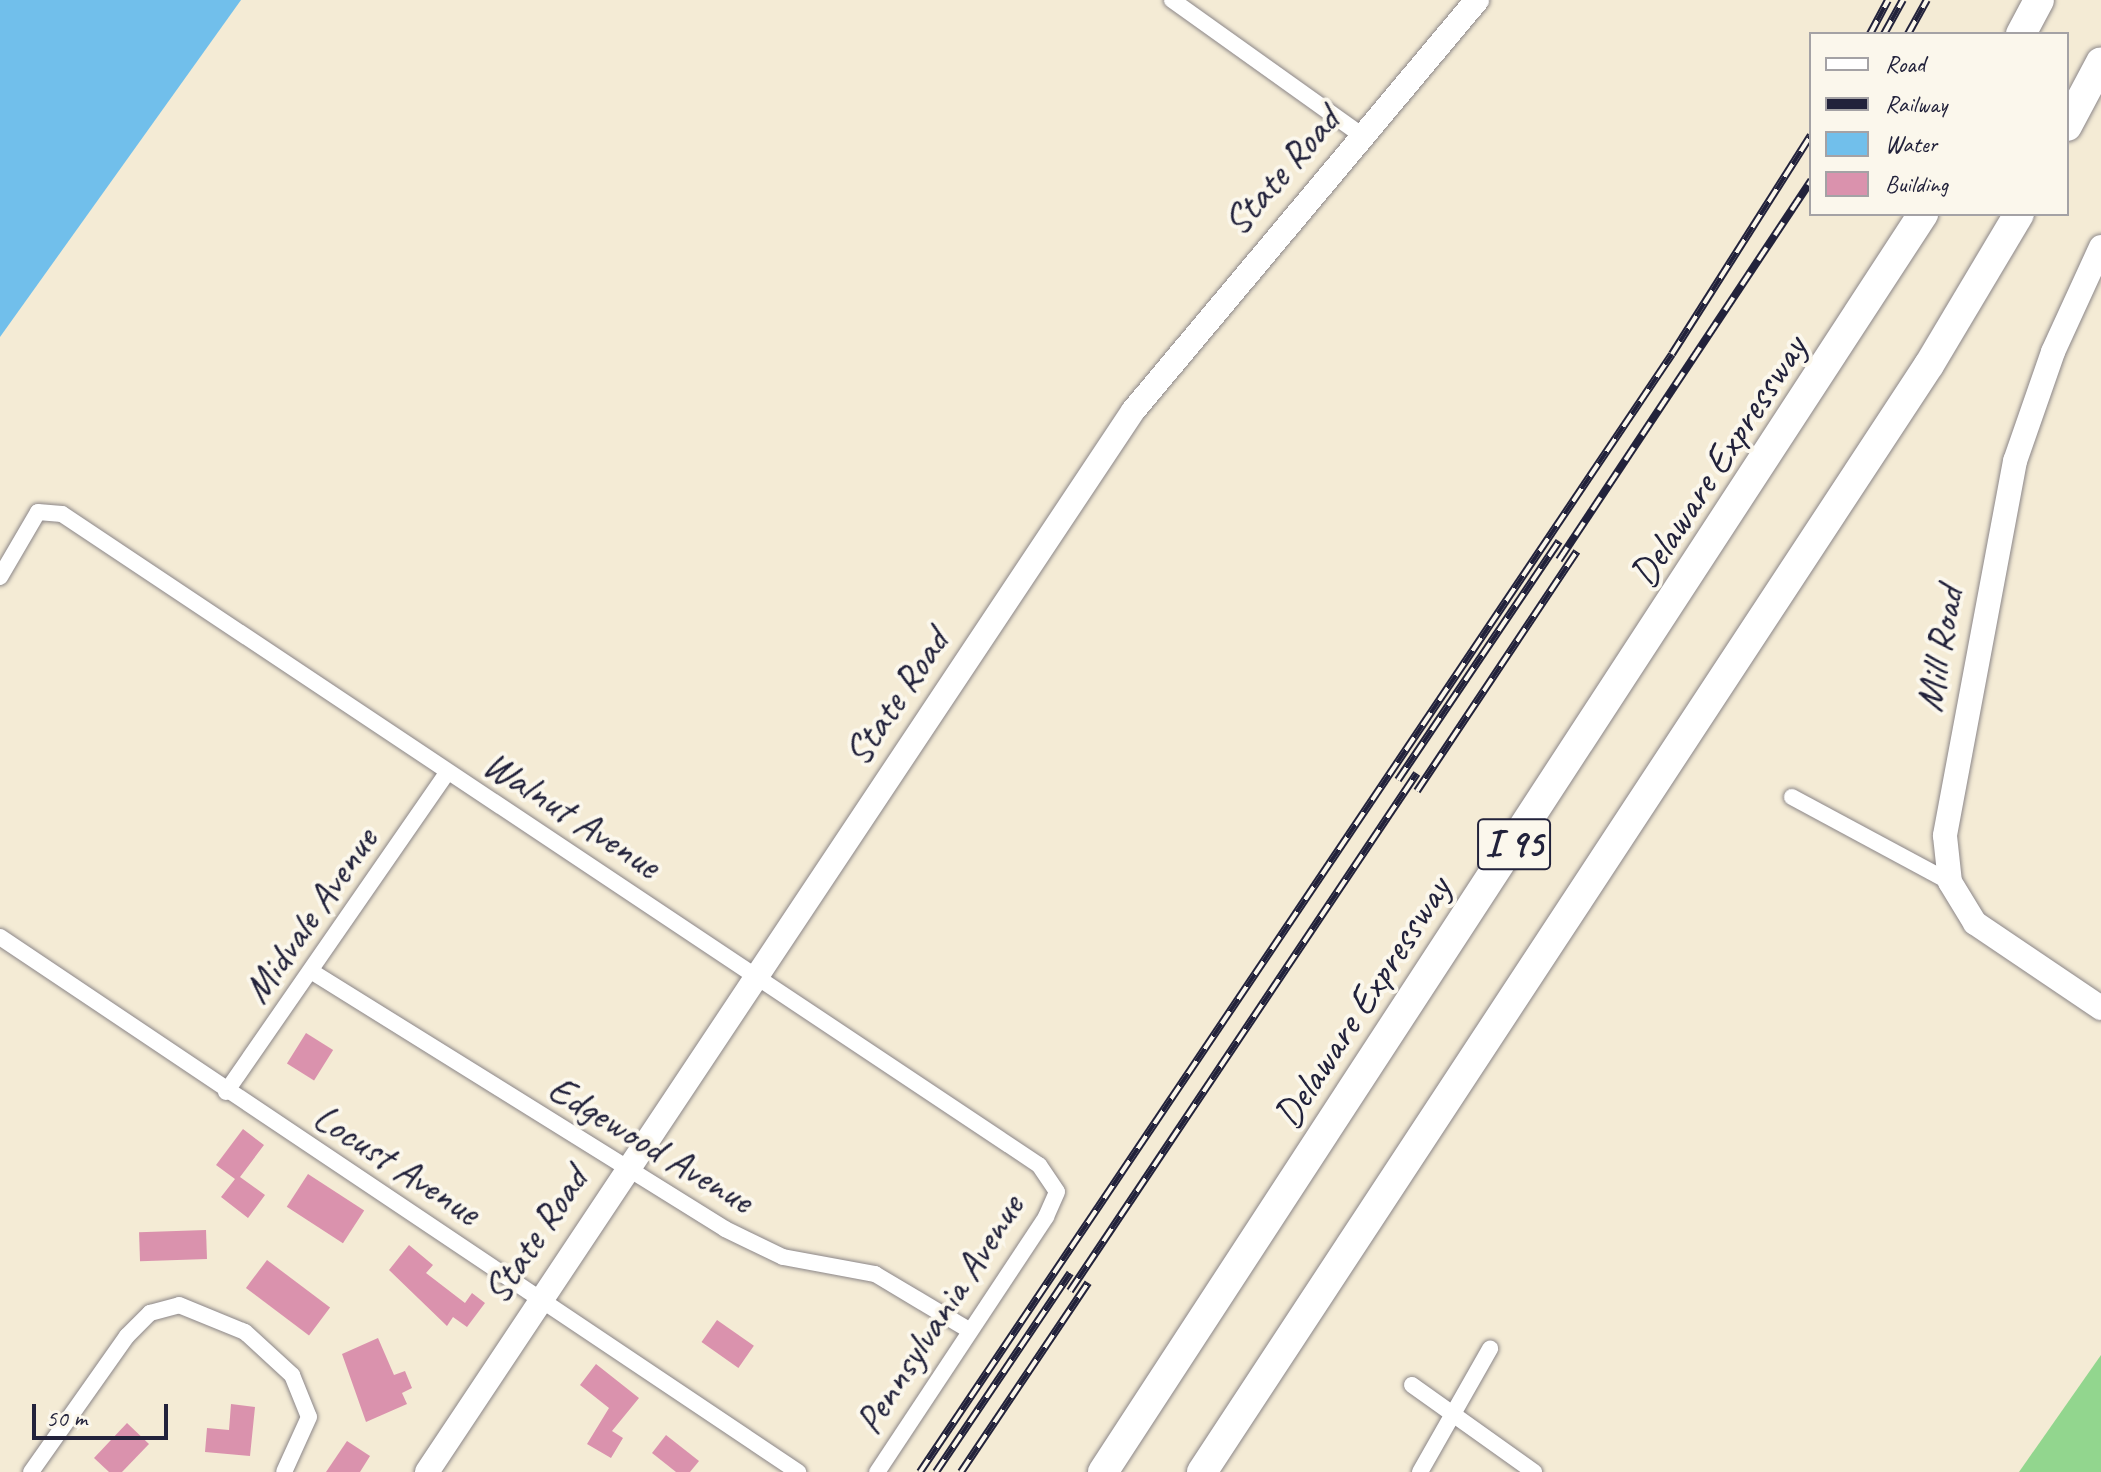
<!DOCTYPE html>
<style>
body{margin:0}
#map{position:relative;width:2101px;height:1472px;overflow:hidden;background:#f4ebd5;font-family:Caveat,sans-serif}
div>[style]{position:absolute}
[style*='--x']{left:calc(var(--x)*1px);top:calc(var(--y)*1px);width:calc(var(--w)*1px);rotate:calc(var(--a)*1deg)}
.green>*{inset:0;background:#92d68e}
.water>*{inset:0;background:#71bfeb}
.building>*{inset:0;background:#da92ad;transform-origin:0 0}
.roads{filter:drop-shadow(0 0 2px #8b8688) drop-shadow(0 0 2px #8b8688)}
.street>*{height:16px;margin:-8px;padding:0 8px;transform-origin:8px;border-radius:8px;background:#fff}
.secondary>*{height:24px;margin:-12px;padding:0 12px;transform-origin:12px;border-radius:12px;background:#fff}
.highway>*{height:30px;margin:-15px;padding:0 15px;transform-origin:15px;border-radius:15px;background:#fff}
.rail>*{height:8px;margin-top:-4px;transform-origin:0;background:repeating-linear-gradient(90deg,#fbf7ec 0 15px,#22223b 0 30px);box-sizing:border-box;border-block:2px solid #22223b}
span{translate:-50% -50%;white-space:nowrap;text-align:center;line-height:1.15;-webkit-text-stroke:8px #fbf7ec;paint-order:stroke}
.shield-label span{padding:2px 6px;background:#fbf7ec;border:2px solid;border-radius:6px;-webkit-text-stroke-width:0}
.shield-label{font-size:38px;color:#22223b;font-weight:700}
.street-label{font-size:40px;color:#22223b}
.legend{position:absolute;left:1809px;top:32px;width:260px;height:184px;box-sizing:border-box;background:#fbf7ec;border:2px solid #a4a2a5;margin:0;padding:10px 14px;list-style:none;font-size:24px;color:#22223b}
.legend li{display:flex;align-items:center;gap:16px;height:40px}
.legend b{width:40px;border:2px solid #a4a2a5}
.scale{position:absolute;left:32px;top:1404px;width:136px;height:36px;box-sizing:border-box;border:4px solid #22223b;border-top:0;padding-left:10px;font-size:24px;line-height:28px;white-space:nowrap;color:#22223b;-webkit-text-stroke:6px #fbf7ec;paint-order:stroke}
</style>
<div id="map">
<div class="green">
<div style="clip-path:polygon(2101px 1355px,2101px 1472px,2019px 1472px)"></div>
</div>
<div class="water">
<div style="clip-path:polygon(0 0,241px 0,0 337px)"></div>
</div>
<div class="building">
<div style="left:306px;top:1033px;width:32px;height:36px;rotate:32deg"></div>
<div style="clip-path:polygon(243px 1129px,264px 1145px,240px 1177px,265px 1195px,248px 1218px,221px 1197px,235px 1179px,216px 1165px)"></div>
<div style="left:308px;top:1174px;width:67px;height:39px;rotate:33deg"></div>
<div style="left:206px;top:1230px;width:29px;height:67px;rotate:88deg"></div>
<div style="clip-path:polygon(409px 1245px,433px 1265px,426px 1273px,465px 1303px,472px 1293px,485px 1303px,467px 1327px,453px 1317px,447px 1326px,389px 1270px)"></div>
<div style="left:267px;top:1260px;width:79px;height:35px;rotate:37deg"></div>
<div style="left:717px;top:1320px;width:45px;height:27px;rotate:35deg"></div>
<div style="clip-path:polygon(378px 1338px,394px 1375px,405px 1371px,412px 1388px,402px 1393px,407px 1404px,366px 1422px,342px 1354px)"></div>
<div style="clip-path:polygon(596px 1364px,639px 1398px,612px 1431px,623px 1438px,611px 1458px,587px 1444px,609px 1408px,580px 1385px)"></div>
<div style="clip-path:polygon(231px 1404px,255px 1407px,250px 1456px,205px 1452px,207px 1428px,229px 1430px)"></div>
<div style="clip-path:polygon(127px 1423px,149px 1444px,122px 1472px,109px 1472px,94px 1458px)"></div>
<div style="clip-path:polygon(666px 1435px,699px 1461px,690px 1472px,676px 1472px,652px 1453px)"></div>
<div style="clip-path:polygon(347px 1441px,370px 1456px,360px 1472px,326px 1472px)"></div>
</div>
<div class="roads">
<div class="street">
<div style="--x:1172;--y:0;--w:232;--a:35.5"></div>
<div style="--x:0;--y:577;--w:75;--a:-59.7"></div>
<div style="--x:38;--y:512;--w:24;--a:5"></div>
<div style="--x:62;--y:514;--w:1174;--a:33.68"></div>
<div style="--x:1039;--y:1165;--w:32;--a:56"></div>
<div style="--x:1057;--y:1192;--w:27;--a:114"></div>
<div style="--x:1046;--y:1217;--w:306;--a:123.5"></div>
<div style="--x:1792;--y:797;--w:179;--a:28.3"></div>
<div style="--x:0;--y:937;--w:961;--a:33.84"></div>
<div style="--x:314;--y:973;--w:484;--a:31.9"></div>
<div style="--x:725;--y:1229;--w:64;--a:25.8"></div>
<div style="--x:783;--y:1257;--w:94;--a:10.5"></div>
<div style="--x:875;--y:1274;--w:109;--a:30.8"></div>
<div style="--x:226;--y:1092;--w:388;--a:-55.3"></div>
<div style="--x:1412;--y:1385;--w:150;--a:35.5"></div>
<div style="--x:31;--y:1472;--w:166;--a:-54.8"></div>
<div style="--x:127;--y:1336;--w:33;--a:-45"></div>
<div style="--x:150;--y:1313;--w:30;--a:-15"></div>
<div style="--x:179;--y:1305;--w:71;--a:22.2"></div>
<div style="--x:245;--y:1332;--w:64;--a:42.5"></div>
<div style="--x:292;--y:1375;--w:45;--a:68"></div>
<div style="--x:309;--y:1417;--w:60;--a:114.4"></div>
<div style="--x:1420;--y:1472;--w:142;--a:-60.4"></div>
</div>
<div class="secondary">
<div style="--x:2101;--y:247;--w:115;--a:114.6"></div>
<div style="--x:2053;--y:352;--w:115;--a:109.2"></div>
<div style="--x:2015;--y:461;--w:381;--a:100.6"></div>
<div style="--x:1945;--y:836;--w:46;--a:83.8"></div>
<div style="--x:1950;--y:882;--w:48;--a:58.6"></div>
<div style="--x:1975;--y:923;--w:152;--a:34"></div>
<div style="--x:427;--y:1472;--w:1274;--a:-56.36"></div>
<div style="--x:1133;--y:411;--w:536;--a:-50.07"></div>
</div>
<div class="highway">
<div style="--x:2021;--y:34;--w:38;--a:-62"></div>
<div style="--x:2067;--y:126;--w:72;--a:-62"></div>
<div style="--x:1103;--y:1472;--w:1502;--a:-56.9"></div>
<div style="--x:1202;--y:1472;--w:1324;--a:-56.71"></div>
<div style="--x:1929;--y:365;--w:176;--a:-59.2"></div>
</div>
</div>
<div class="rail">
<div style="--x:1870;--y:34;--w:38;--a:-62"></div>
<div style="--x:1884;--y:34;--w:39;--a:-61"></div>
<div style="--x:1908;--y:34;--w:39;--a:-61"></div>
<div style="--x:1559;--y:560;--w:456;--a:-56.4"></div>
<div style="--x:1398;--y:780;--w:288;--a:-56"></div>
<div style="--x:1417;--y:791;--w:288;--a:-56.3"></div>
<div style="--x:1070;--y:1291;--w:623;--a:-56.18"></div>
<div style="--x:920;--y:1472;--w:1347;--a:-56.07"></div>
<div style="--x:1672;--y:354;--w:259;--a:-57.6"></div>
<div style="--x:936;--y:1472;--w:240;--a:-56"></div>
<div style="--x:961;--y:1472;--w:228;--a:-56.1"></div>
</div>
<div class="shield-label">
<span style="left:1514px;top:844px">I 95</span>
</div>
<div class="street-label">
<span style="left:1281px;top:171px;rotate:-49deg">State Road</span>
<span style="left:1718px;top:461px;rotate:-57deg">Delaware Expressway</span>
<span style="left:1939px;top:649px;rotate:-80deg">Mill Road</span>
<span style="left:896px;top:697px;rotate:-56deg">State Road</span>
<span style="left:572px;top:814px;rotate:33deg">Walnut Avenue</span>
<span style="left:310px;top:915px;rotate:-55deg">Midvale Avenue</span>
<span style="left:1362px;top:1002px;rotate:-57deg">Delaware Expressway</span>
<span style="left:651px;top:1144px;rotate:31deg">Edgewood Avenue</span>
<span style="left:397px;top:1164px;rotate:33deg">Locust Avenue</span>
<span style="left:535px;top:1235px;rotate:-56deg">State Road</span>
<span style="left:939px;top:1314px;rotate:-57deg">Pennsylvania Avenue</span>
</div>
<ul class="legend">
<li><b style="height:10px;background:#fff"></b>Road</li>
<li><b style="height:10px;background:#22223b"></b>Railway</li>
<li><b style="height:22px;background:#71bfeb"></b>Water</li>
<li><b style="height:22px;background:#da92ad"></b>Building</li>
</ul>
<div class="scale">50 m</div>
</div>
